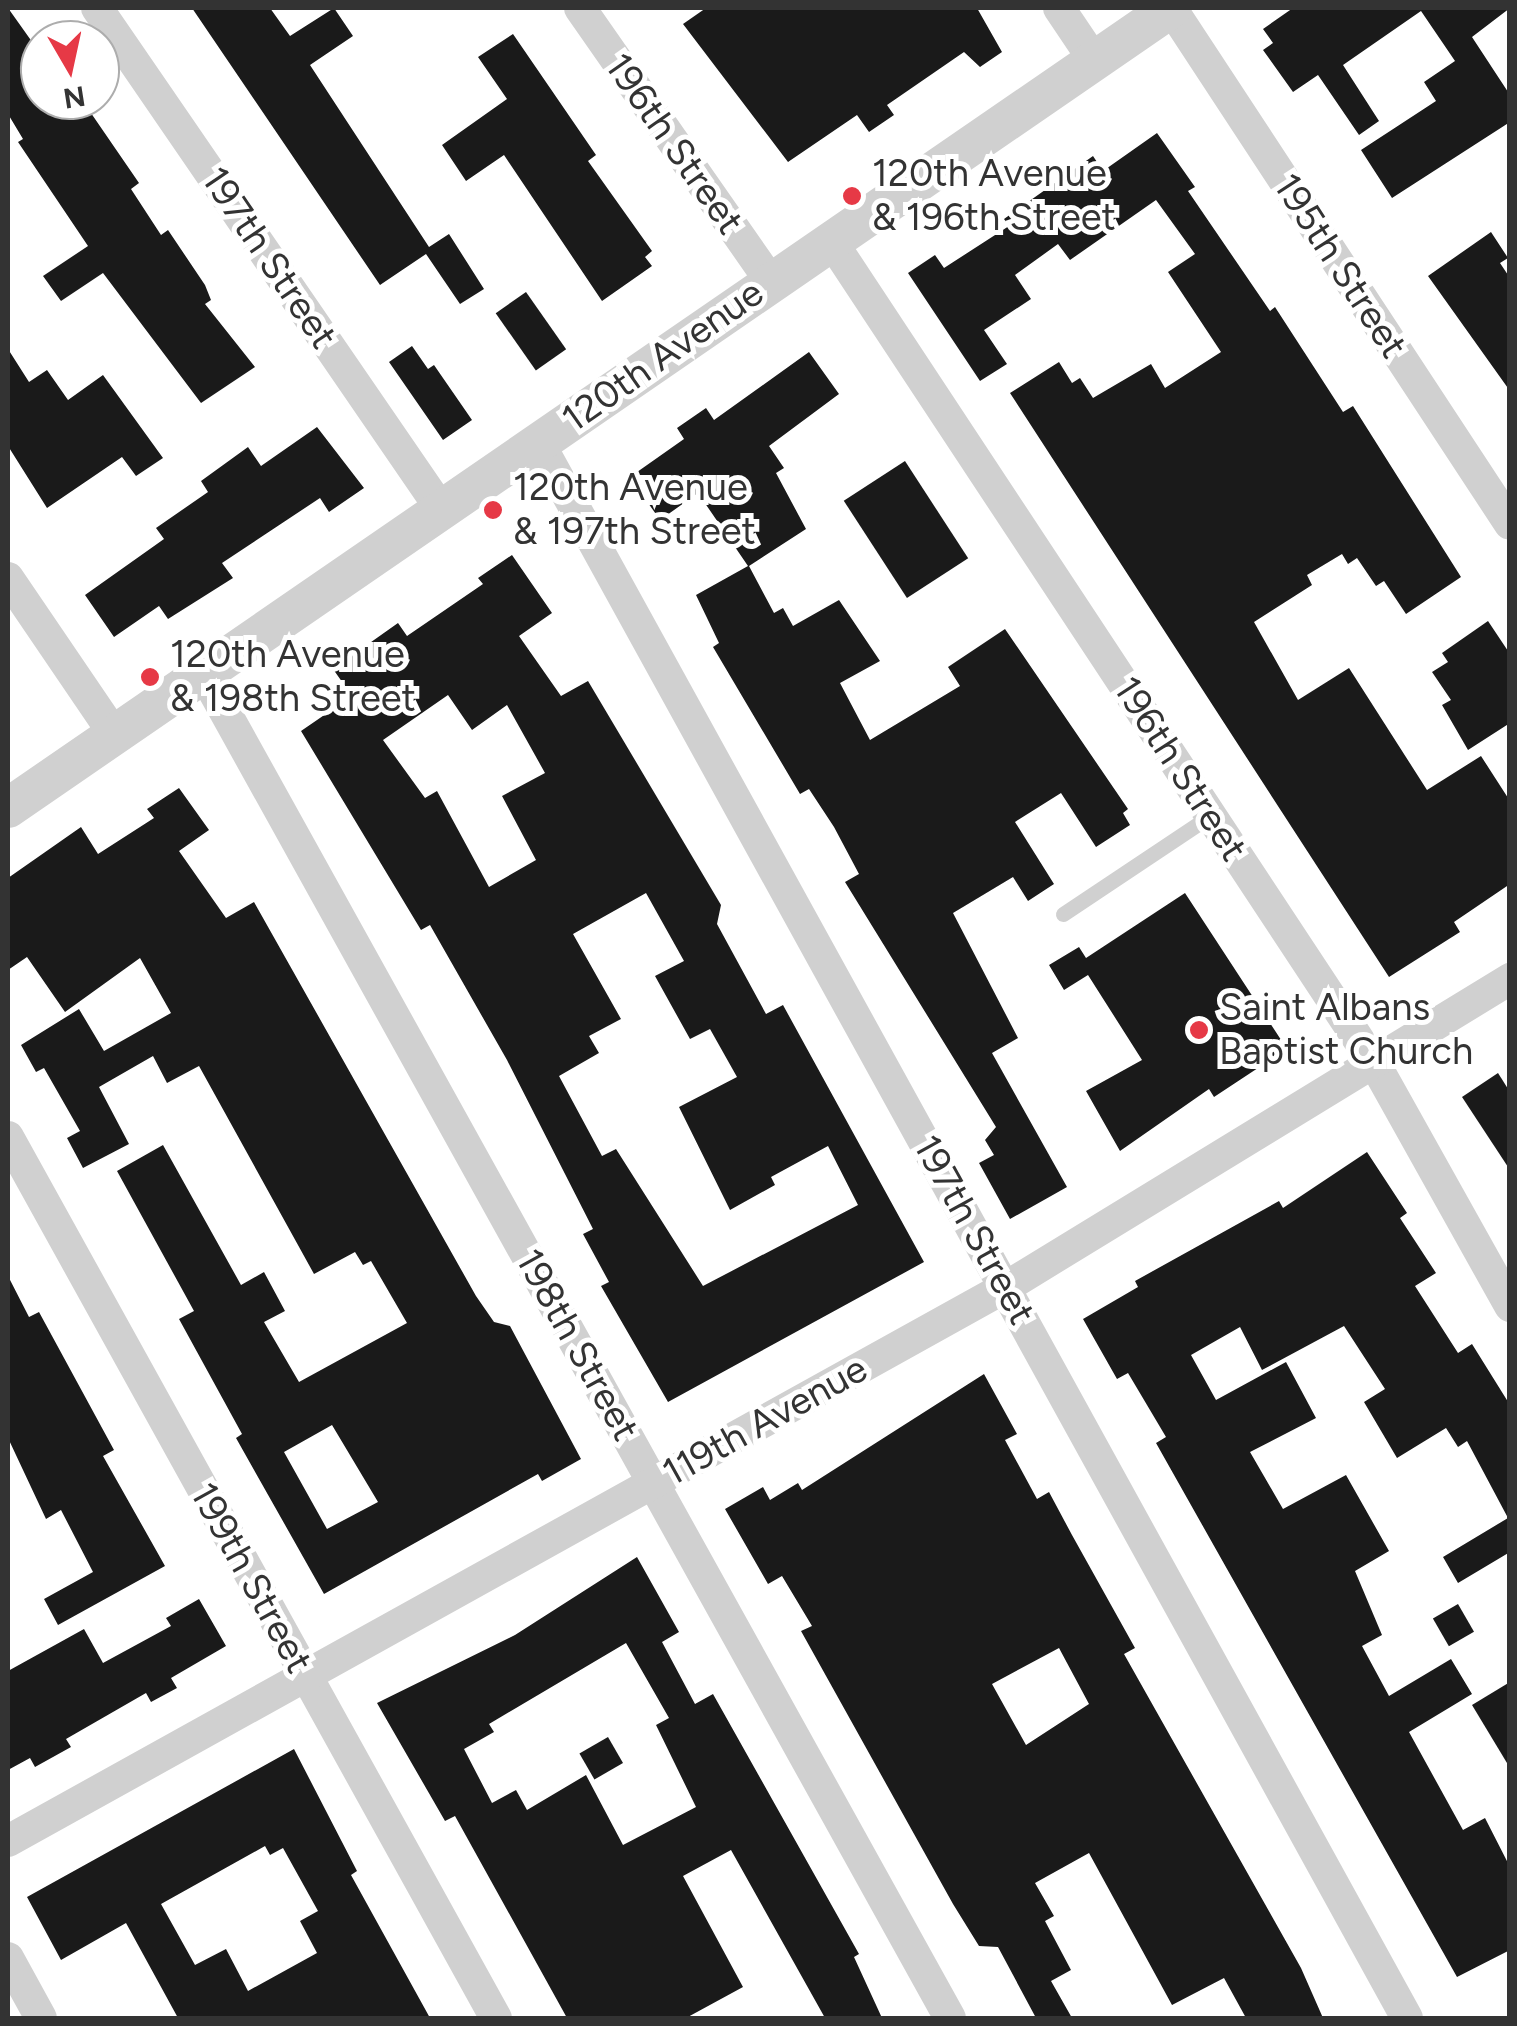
<!DOCTYPE html>
<style>
body{margin:0}
#map{position:relative;width:1517px;height:2026px;overflow:hidden;background:#fff;font-family:Figtree,sans-serif}
div>[style]{position:absolute}
[style*='--x']{left:calc(var(--x)*1px);top:calc(var(--y)*1px);width:calc(var(--w)*1px);rotate:calc(var(--a)*1deg)}
.building>*{inset:0;background:#1a1a1a;transform-origin:0 0}
.service>*{height:15px;margin:-7.5px;padding:0 7.5px;transform-origin:7.5px;border-radius:7.5px;background:#d0d0d0}
.minor>*{height:32px;margin:-16px;padding:0 16px;transform-origin:16px;border-radius:16px;background:#d0d0d0}
.tertiary>*{height:40px;margin:-20px;padding:0 20px;transform-origin:20px;border-radius:20px;background:#d0d0d0}
.dots>*{width:28px;height:28px;translate:-50% -50%;box-sizing:border-box;border:5px solid #fff;border-radius:50%}
span{translate:-50% -50%;white-space:nowrap;text-align:center;line-height:1.15;-webkit-text-stroke:10px #fff;paint-order:stroke}
.street-label{font-size:38px;color:#333}
.poi-label{font-size:38px;color:#333}
.left{translate:0 -50%;text-align:left}
.frame{position:absolute;inset:0;border:10px solid #333;pointer-events:none}
.north{position:absolute;left:20px;top:20px;width:100px;height:100px;box-sizing:border-box;background:#fff;border:2px solid #adadad;border-radius:50%;rotate:171deg;font-size:28px;font-weight:700;line-height:40px;text-align:center;color:#333}
.north::after{content:'';display:block;margin:auto;width:35px;height:45px;background:#e63946;clip-path:polygon(50% 0,100% 100%,50% 72%,0 100%)}
</style>
<div id="map">
<div class="building">
<div style="clip-path:polygon(8px 8px,40px 53px,40px 100px,82px 100px,139px 183px,131px 189px,161px 235px,168px 230px,205px 285px,211px 300px,205px 304px,255px 367px,201px 403px,103px 273px,61px 301px,43px 276px,88px 246px,18px 142px,23px 139px,8px 114px)"></div>
<div style="clip-path:polygon(192px 8px,270px 8px,290px 36px,334px 8px,353px 36px,310px 65px,429px 247px,449px 234px,484px 289px,460px 304px,426px 254px,380px 285px)"></div>
<div style="clip-path:polygon(706px 8px,977px 8px,1002px 52px,980px 67px,964px 52px,887px 105px,894px 115px,869px 132px,857px 115px,788px 162px,683px 24px)"></div>
<div style="clip-path:polygon(1293px 8px,1510px 8px,1472px 37px,1510px 95px,1510px 122px,1392px 198px,1361px 150px,1436px 101px,1424px 82px,1455px 61px,1421px 11px,1343px 65px,1379px 121px,1359px 135px,1318px 75px,1293px 92px,1263px 50px,1273px 43px,1263px 29px)"></div>
<div style="clip-path:polygon(513px 34px,596px 155px,588px 161px,652px 251px,645px 257px,652px 266px,602px 301px,504px 155px,466px 181px,442px 145px,507px 99px,478px 57px)"></div>
<div style="clip-path:polygon(1157px 133px,1195px 187px,1188px 191px,1270px 311px,1275px 307px,1343px 412px,1353px 406px,1461px 577px,1406px 614px,1384px 581px,1376px 586px,1357px 558px,1348px 564px,1342px 554px,1307px 575px,1312px 585px,1254px 622px,1298px 700px,1349px 668px,1427px 790px,1481px 756px,1510px 801px,1510px 884px,1454px 922px,1460px 932px,1389px 977px,1010px 393px,1059px 362px,1072px 383px,1080px 378px,1093px 398px,1151px 364px,1165px 388px,1221px 352px,1168px 272px,1195px 254px,1156px 200px,1070px 260px,1058px 244px,1015px 275px,1031px 299px,984px 330px,1007px 364px,980px 381px,908px 273px,935px 255px,944px 268px,1009px 226px,1004px 219px,1093px 156px,1103px 171px)"></div>
<div style="clip-path:polygon(1491px 232px,1508px 258px,1500px 263px,1510px 278px,1510px 391px,1428px 276px)"></div>
<div style="left:526px;top:292px;width:70px;height:37px;rotate:55deg"></div>
<div style="clip-path:polygon(412px 346px,428px 369px,434px 365px,472px 420px,443px 440px,389px 362px)"></div>
<div style="clip-path:polygon(8px 349px,29px 382px,47px 370px,68px 400px,103px 375px,163px 458px,136px 476px,122px 457px,47px 508px,8px 446px)"></div>
<div style="clip-path:polygon(809px 352px,839px 394px,769px 446px,784px 468px,776px 473px,806px 529px,749px 566px,774px 613px,783px 608px,793px 626px,839px 600px,880px 661px,840px 683px,870px 740px,960px 686px,948px 667px,1005px 629px,1128px 809px,1123px 813px,1130px 825px,1096px 847px,1061px 793px,1015px 822px,1054px 884px,1028px 901px,1013px 877px,953px 913px,1018px 1038px,992px 1053px,1067px 1187px,1010px 1219px,979px 1163px,994px 1155px,985px 1140px,996px 1127px,845px 882px,859px 874px,834px 827px,809px 789px,800px 794px,713px 647px,719px 643px,696px 595px,748px 566px,698px 493px,660px 520px,630px 477px,684px 439px,677px 428px,706px 408px,714px 420px)"></div>
<div style="clip-path:polygon(317px 427px,364px 488px,329px 512px,320px 498px,222px 563px,233px 578px,168px 619px,159px 606px,114px 637px,85px 595px,164px 539px,156px 528px,208px 492px,201px 481px,248px 447px,261px 466px)"></div>
<div style="left:905px;top:461px;width:116px;height:73px;rotate:57deg"></div>
<div style="clip-path:polygon(evenodd,512px 555px,552px 613px,519px 636px,561px 696px,588px 681px,721px 905px,717px 924px,766px 1014px,783px 1005px,924px 1262px,668px 1402px,601px 1286px,609px 1282px,583px 1234px,593px 1229px,507px 1060px,430px 925px,421px 930px,301px 731px,352px 696px,333px 669px,398px 623px,407px 636px,483px 584px,478px 578px,512px 555px,448px 695px,472px 730px,507px 705px,545px 773px,502px 796px,536px 860px,489px 887px,437px 791px,425px 798px,383px 740px,448px 695px,512px 555px,646px 893px,684px 961px,655px 976px,690px 1039px,710px 1029px,737px 1077px,679px 1107px,730px 1210px,775px 1185px,771px 1177px,828px 1146px,858px 1205px,703px 1286px,616px 1149px,602px 1156px,559px 1076px,599px 1053px,589px 1036px,621px 1019px,573px 934px,646px 893px)"></div>
<div style="clip-path:polygon(1488px 621px,1510px 654px,1510px 723px,1468px 750px,1442px 705px,1451px 700px,1432px 672px,1448px 662px,1442px 653px)"></div>
<div style="clip-path:polygon(evenodd,179px 788px,209px 830px,179px 851px,226px 918px,254px 902px,476px 1296px,494px 1322px,510px 1326px,581px 1459px,542px 1481px,538px 1474px,324px 1594px,236px 1438px,242px 1434px,179px 1319px,194px 1311px,117px 1171px,163px 1145px,241px 1285px,264px 1272px,285px 1311px,264px 1322px,299px 1382px,407px 1323px,371px 1261px,363px 1265px,355px 1252px,314px 1274px,199px 1066px,167px 1083px,153px 1056px,99px 1087px,129px 1144px,83px 1168px,67px 1138px,80px 1131px,44px 1068px,36px 1072px,21px 1045px,79px 1009px,104px 1051px,171px 1013px,140px 958px,65px 1012px,27px 957px,8px 970px,8px 878px,81px 827px,98px 854px,154px 818px,147px 809px,179px 788px,332px 1425px,378px 1502px,327px 1529px,284px 1452px,332px 1425px)"></div>
<div style="clip-path:polygon(1185px 893px,1287px 1049px,1214px 1097px,1209px 1089px,1120px 1151px,1086px 1091px,1142px 1060px,1088px 975px,1064px 990px,1049px 965px,1079px 947px,1086px 958px)"></div>
<div style="clip-path:polygon(1498px 1073px,1510px 1092px,1510px 1170px,1462px 1097px)"></div>
<div style="clip-path:polygon(1367px 1152px,1407px 1213px,1400px 1218px,1436px 1273px,1415px 1286px,1458px 1353px,1472px 1344px,1510px 1405px,1510px 1552px,1458px 1583px,1443px 1557px,1508px 1518px,1467px 1441px,1458px 1447px,1446px 1428px,1397px 1458px,1364px 1402px,1385px 1389px,1344px 1326px,1262px 1370px,1240px 1327px,1191px 1355px,1216px 1400px,1286px 1362px,1316px 1418px,1250px 1452px,1283px 1509px,1346px 1475px,1389px 1551px,1355px 1571px,1382px 1635px,1362px 1646px,1389px 1696px,1451px 1659px,1472px 1694px,1409px 1732px,1463px 1830px,1485px 1818px,1510px 1867px,1510px 1950px,1457px 1977px,1156px 1443px,1166px 1437px,1128px 1373px,1117px 1379px,1083px 1319px,1138px 1287px,1135px 1281px,1279px 1201px,1283px 1208px)"></div>
<div style="clip-path:polygon(8px 1276px,29px 1317px,39px 1312px,114px 1450px,103px 1456px,165px 1566px,58px 1625px,44px 1599px,93px 1572px,61px 1510px,46px 1519px,8px 1438px)"></div>
<div style="clip-path:polygon(evenodd,984px 1374px,1017px 1434px,1005px 1440px,1037px 1499px,1049px 1492px,1072px 1535px,1135px 1648px,1124px 1654px,1301px 1968px,1323px 2018px,1246px 2018px,1224px 1978px,1172px 2005px,1089px 1853px,1035px 1883px,1054px 1916px,1045px 1921px,1071px 1970px,1051px 1981px,1072px 2018px,1036px 2018px,998px 1947px,979px 1946px,953px 1904px,801px 1631px,812px 1626px,782px 1576px,768px 1584px,725px 1509px,763px 1487px,770px 1500px,798px 1483px,802px 1490px,984px 1374px,1059px 1648px,1089px 1704px,1026px 1745px,992px 1684px,1059px 1648px)"></div>
<div style="clip-path:polygon(evenodd,637px 1557px,679px 1632px,662px 1642px,695px 1704px,713px 1694px,859px 1954px,854px 1957px,882px 2018px,825px 2018px,731px 1850px,683px 1876px,743px 1987px,686px 2018px,567px 2018px,455px 1816px,445px 1821px,377px 1703px,515px 1635px,637px 1557px,626px 1643px,669px 1718px,656px 1725px,696px 1807px,623px 1845px,586px 1775px,527px 1810px,516px 1790px,492px 1803px,464px 1749px,494px 1732px,489px 1724px,626px 1643px)"></div>
<div style="clip-path:polygon(199px 1599px,226px 1646px,171px 1678px,177px 1688px,151px 1702px,146px 1693px,66px 1739px,71px 1747px,35px 1767px,30px 1758px,8px 1770px,8px 1671px,84px 1629px,103px 1663px,171px 1626px,166px 1618px)"></div>
<div style="left:1458px;top:1604px;width:32px;height:29px;rotate:60deg"></div>
<div style="clip-path:polygon(1510px 1682px,1510px 1768px,1472px 1705px)"></div>
<div style="left:608px;top:1737px;width:30px;height:33px;rotate:60deg"></div>
<div style="clip-path:polygon(evenodd,294px 1749px,357px 1871px,351px 1875px,430px 2018px,178px 2018px,126px 1923px,61px 1960px,27px 1897px,294px 1749px,265px 1846px,270px 1855px,283px 1848px,318px 1911px,300px 1921px,317px 1953px,248px 1991px,226px 1949px,195px 1965px,161px 1904px,265px 1846px)"></div>
</div>
<div class="service">
<div style="--x:1063;--y:914;--w:177;--a:-33.7"></div>
</div>
<div class="minor">
<div style="--x:97;--y:8;--w:608;--a:55.53"></div>
<div style="--x:580;--y:8;--w:332;--a:55.1"></div>
<div style="--x:1059;--y:8;--w:63;--a:56.1"></div>
<div style="--x:1171;--y:8;--w:617;--a:56.7"></div>
<div style="--x:832;--y:242;--w:987;--a:56.57"></div>
<div style="--x:1376;--y:1066;--w:275;--a:60.8"></div>
<div style="--x:539;--y:443;--w:1798;--a:61.14"></div>
<div style="--x:8;--y:578;--w:189;--a:55.8"></div>
<div style="--x:203;--y:672;--w:1539;--a:60.97"></div>
<div style="--x:8;--y:1137;--w:1007;--a:61.02"></div>
<div style="--x:8;--y:1841;--w:1141;--a:-29.04"></div>
<div style="--x:1006;--y:1287;--w:591;--a:-31.43"></div>
<div style="--x:8;--y:1958;--w:68;--a:61.2"></div>
</div>
<div class="tertiary">
<div style="--x:8;--y:808;--w:1412;--a:-34.52"></div>
</div>
<div class="dots">
<div style="left:852px;top:196px;background:#e63946"></div>
<div style="left:493px;top:510px;background:#e63946"></div>
<div style="left:150px;top:677px;background:#e63946"></div>
<div style="left:1199px;top:1030px;background:#e63946"></div>
</div>
<div class="street-label">
<span style="left:674px;top:144px;rotate:55deg">196th Street</span>
<span style="left:269px;top:258px;rotate:56deg">197th Street</span>
<span style="left:1340px;top:266px;rotate:57deg">195th Street</span>
<span style="left:663px;top:356px;rotate:-35deg">120th Avenue</span>
<span style="left:1180px;top:769px;rotate:57deg">196th Street</span>
<span style="left:974px;top:1230px;rotate:61deg">197th Street</span>
<span style="left:577px;top:1345px;rotate:61deg">198th Street</span>
<span style="left:765px;top:1421px;rotate:-29deg">119th Avenue</span>
<span style="left:251px;top:1578px;rotate:61deg">199th Street</span>
</div>
<div class="poi-label">
<span class="left" style="left:872px;top:196px">120th Avenue<br>&amp; 196th Street</span>
<span class="left" style="left:513px;top:510px">120th Avenue<br>&amp; 197th Street</span>
<span class="left" style="left:170px;top:677px">120th Avenue<br>&amp; 198th Street</span>
<span class="left" style="left:1219px;top:1030px">Saint Albans<br>Baptist Church</span>
</div>
<div class="frame"></div>
<div class="north">N</div>
</div>
